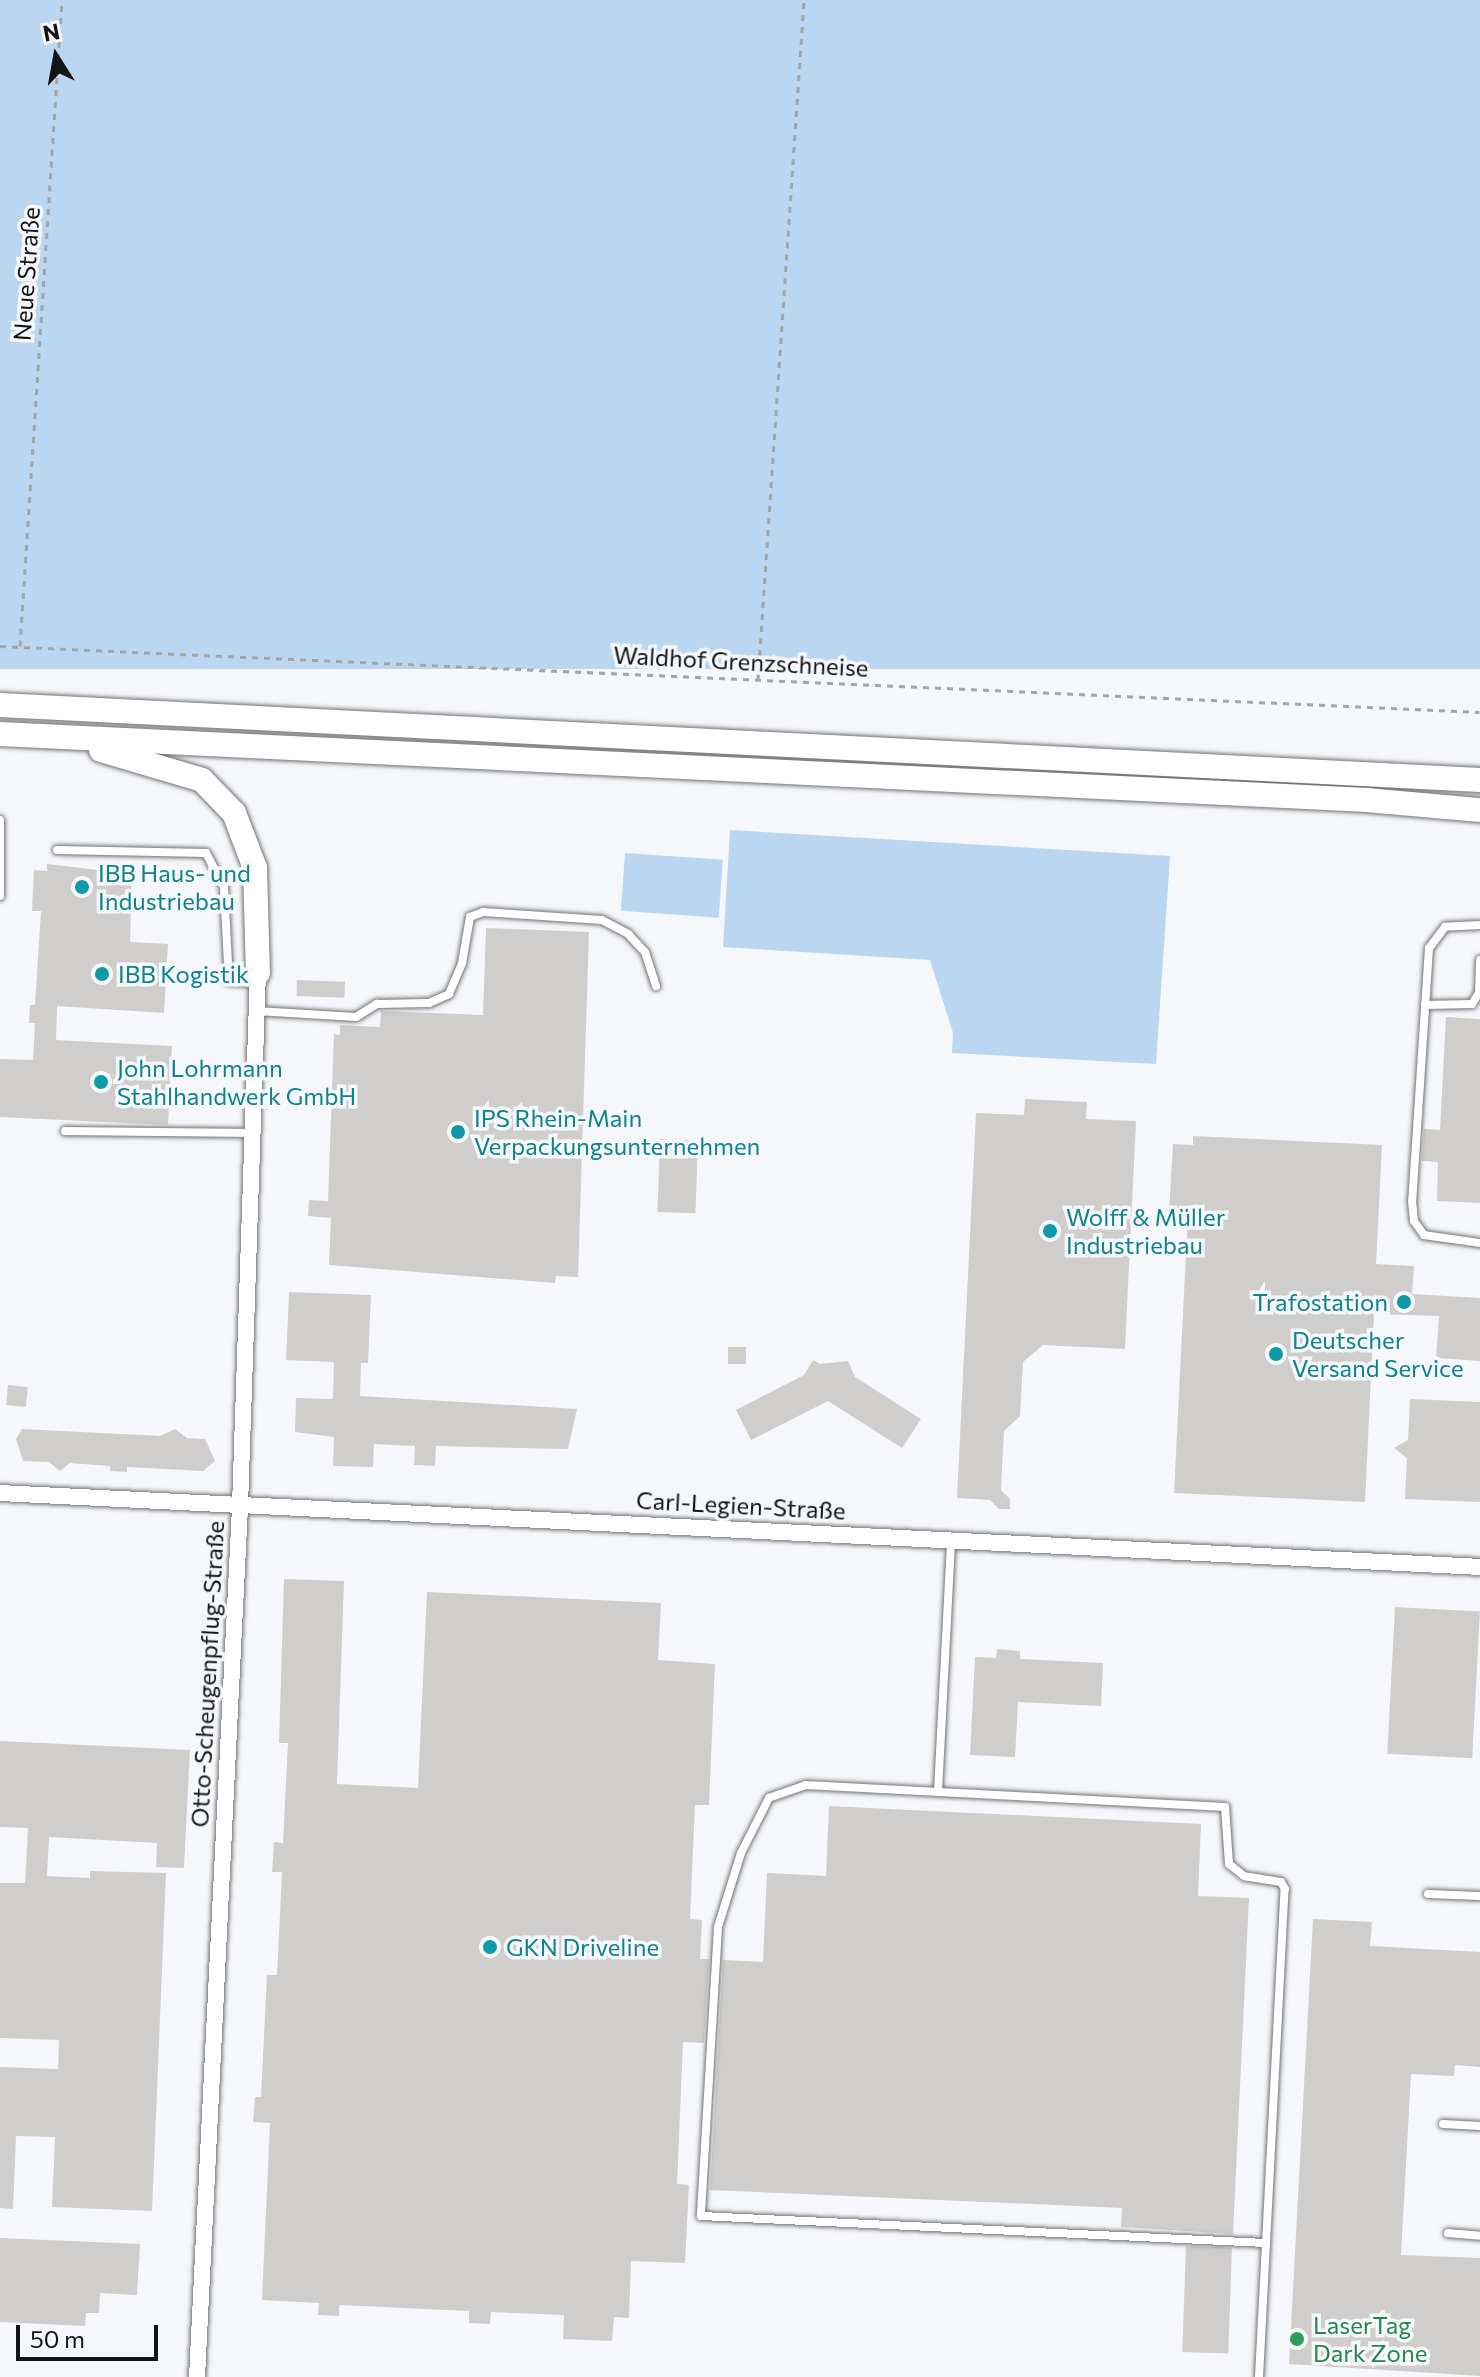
<!DOCTYPE html>
<meta charset="utf-8">
<style>
body{margin:0}
#map{position:relative;width:1480px;height:2377px;overflow:hidden;background:#f5f7fa;font-family:Commissioner,sans-serif}
div>[style]{position:absolute}
[style*='--x']{left:calc(var(--x)*1px);top:calc(var(--y)*1px);width:calc(var(--w)*1px);rotate:calc(var(--a)*1deg)}
.green>*{inset:0;background:#bad6f1;transform-origin:0 0}
.building>*{inset:0;background:#d0cecc;transform-origin:0 0}
.path>*{height:3px;margin-top:-1.5px;transform-origin:0;background:repeating-linear-gradient(90deg,#a4a5a8 0 6px,transparent 0 12px)}
.roads{filter:drop-shadow(0 0 2px #717375) drop-shadow(0 0 2px #717375)}
.service>*{height:8px;margin:-4px;padding:0 4px;transform-origin:4px;border-radius:4px;background:#fff}
.minor>*{height:16px;margin:-8px;padding:0 8px;transform-origin:8px;border-radius:8px;background:#fff}
.primary>*{height:24px;margin:-12px;padding:0 12px;transform-origin:12px;border-radius:12px;background:#fff}
.dots>*{width:22px;height:22px;translate:-50% -50%;box-sizing:border-box;border:4px solid #f5f7fa;border-radius:50%}
span{translate:-50% -50%;white-space:nowrap;text-align:center;line-height:1.15;-webkit-text-stroke:7px #f5f7fa;paint-order:stroke}
.street-label{font-size:24px;color:#131415}
.culture-label{font-size:24px;color:#0d838f}
.left{translate:0 -50%;text-align:left}
.right{translate:-100% -50%;text-align:right}
.leisure-label{font-size:24px;color:#27864d}
.north{position:absolute;left:16px;top:16px;width:80px;height:80px;-webkit-text-stroke:6px #f5f7fa;paint-order:stroke;rotate:349deg;font-size:22px;font-weight:700;line-height:32px;text-align:center;color:#131415}
.north::after{content:'';display:block;margin:auto;width:28px;height:36px;background:#131415;clip-path:polygon(50% 0,100% 100%,50% 72%,0 100%)}
.scale{position:absolute;left:16px;top:2325px;width:142px;height:36px;box-sizing:border-box;border:4px solid #131415;border-top:0;padding-left:10px;font-size:24px;line-height:28px;white-space:nowrap;color:#131415;-webkit-text-stroke:6px #f5f7fa;paint-order:stroke}
</style>
<div id="map">
<div class="green">
<div style="left:0;top:0;width:1480px;height:669px"></div>
<div style="clip-path:polygon(730px 830px,1170px 856px,1156px 1064px,952px 1053px,953px 1033px,930px 960px,723px 947px)"></div>
<div style="left:625px;top:853px;width:98px;height:58px;rotate:4deg"></div>
</div>
<div class="building">
<div style="clip-path:polygon(47px 864px,132px 874px,130px 942px,168px 944px,164px 1013px,57px 1006px,56px 1040px,172px 1046px,168px 1125px,0 1117px,0 1059px,33px 1060px,35px 1023px,29px 1023px,30px 1005px,35px 1005px,41px 911px,32px 911px,34px 870px,47px 871px)"></div>
<div style="clip-path:polygon(486px 928px,589px 932px,578px 1277px,556px 1276px,555px 1283px,329px 1265px,331px 1218px,308px 1216px,309px 1200px,328px 1201px,334px 1034px,340px 1035px,340px 1025px,380px 1027px,381px 1011px,483px 1015px)"></div>
<div style="left:297px;top:980px;width:48px;height:16px;rotate:2deg"></div>
<div style="clip-path:polygon(1446px 1017px,1480px 1019px,1480px 1203px,1437px 1201px,1438px 1162px,1422px 1161px,1424px 1129px,1440px 1130px)"></div>
<div style="clip-path:polygon(1025px 1099px,1087px 1102px,1086px 1119px,1136px 1121px,1125px 1349px,1043px 1345px,1023px 1362px,1020px 1416px,1004px 1431px,1001px 1490px,1010px 1499px,1010px 1509px,999px 1509px,990px 1500px,957px 1498px,976px 1113px,1024px 1115px)"></div>
<div style="clip-path:polygon(1193px 1136px,1382px 1145px,1376px 1264px,1414px 1266px,1412px 1294px,1480px 1298px,1480px 1361px,1436px 1358px,1439px 1316px,1374px 1314px,1365px 1502px,1174px 1493px,1188px 1214px,1169px 1213px,1173px 1144px,1193px 1145px)"></div>
<div style="left:660px;top:1139px;width:38px;height:73px;rotate:2deg"></div>
<div style="clip-path:polygon(289px 1292px,371px 1295px,368px 1363px,361px 1363px,360px 1396px,577px 1409px,568px 1449px,436px 1446px,435px 1466px,414px 1465px,415px 1446px,374px 1444px,373px 1467px,333px 1466px,334px 1437px,295px 1432px,296px 1398px,333px 1399px,334px 1362px,286px 1360px)"></div>
<div style="left:728px;top:1347px;width:18px;height:17px"></div>
<div style="clip-path:polygon(813px 1360px,820px 1364px,848px 1361px,855px 1377px,921px 1419px,902px 1448px,828px 1401px,751px 1440px,736px 1410px,804px 1375px)"></div>
<div style="left:8px;top:1385px;width:20px;height:20px;rotate:6deg"></div>
<div style="clip-path:polygon(1410px 1399px,1480px 1402px,1480px 1502px,1405px 1499px,1407px 1458px,1394px 1448px,1408px 1440px)"></div>
<div style="clip-path:polygon(22px 1429px,160px 1436px,175px 1429px,187px 1438px,205px 1439px,215px 1461px,203px 1471px,127px 1467px,127px 1472px,110px 1471px,110px 1466px,70px 1463px,60px 1471px,49px 1462px,23px 1461px,16px 1439px)"></div>
<div style="clip-path:polygon(284px 1579px,344px 1581px,337px 1784px,418px 1788px,427px 1592px,661px 1603px,658px 1660px,715px 1664px,709px 1805px,695px 1805px,690px 1919px,702px 1920px,700px 1959px,709px 1959px,704px 2043px,683px 2042px,677px 2184px,689px 2185px,685px 2263px,631px 2261px,629px 2318px,614px 2317px,612px 2341px,563px 2339px,564px 2315px,491px 2312px,490px 2324px,469px 2323px,469px 2311px,339px 2305px,339px 2316px,318px 2315px,319px 2303px,262px 2300px,270px 2123px,253px 2122px,255px 2097px,261px 2097px,267px 1975px,277px 1975px,282px 1872px,272px 1872px,274px 1842px,283px 1843px,288px 1743px,279px 1743px)"></div>
<div style="left:1395px;top:1607px;width:85px;height:147px;rotate:3deg"></div>
<div style="clip-path:polygon(997px 1649px,1020px 1651px,1020px 1659px,1103px 1663px,1101px 1706px,1018px 1702px,1015px 1757px,970px 1755px,975px 1657px,996px 1658px)"></div>
<div style="clip-path:polygon(0 1741px,190px 1750px,184px 1868px,156px 1867px,157px 1843px,49px 1837px,47px 1876px,90px 1878px,90px 1871px,166px 1873px,152px 2211px,52px 2207px,55px 2137px,16px 2136px,13px 2209px,0 2208px,0 2067px,58px 2069px,59px 2040px,0 2038px,0 1883px,25px 1883px,28px 1828px,0 1827px)"></div>
<div style="clip-path:polygon(829px 1806px,1201px 1824px,1198px 1896px,1249px 1898px,1233px 2234px,1121px 2227px,1122px 2208px,710px 2190px,723px 1960px,763px 1962px,767px 1873px,826px 1876px)"></div>
<div style="clip-path:polygon(1313px 1919px,1372px 1922px,1370px 1946px,1480px 1952px,1480px 2067px,1455px 2065px,1454px 2076px,1411px 2074px,1401px 2255px,1480px 2258px,1480px 2376px,1289px 2364px)"></div>
<div style="clip-path:polygon(0 2238px,140px 2244px,137px 2295px,100px 2293px,99px 2313px,86px 2313px,85px 2326px,0 2322px)"></div>
<div style="left:1186px;top:2246px;width:46px;height:106px;rotate:2deg"></div>
</div>
<div class="path">
<div style="--x:0;--y:646;--w:1481;--a:2.55"></div>
<div style="--x:20;--y:646;--w:647;--a:-86.28"></div>
<div style="--x:758;--y:679;--w:681;--a:-86.12"></div>
</div>
<div class="roads">
<div class="service">
<div style="--x:0;--y:820;--w:76;--a:90"></div>
<div style="--x:57;--y:850;--w:149;--a:1.2"></div>
<div style="--x:206;--y:853;--w:38;--a:62"></div>
<div style="--x:224;--y:887;--w:94;--a:87"></div>
<div style="--x:229;--y:981;--w:28;--a:4"></div>
<div style="--x:1480;--y:925;--w:35;--a:177"></div>
<div style="--x:1445;--y:927;--w:26;--a:127"></div>
<div style="--x:1429;--y:948;--w:254;--a:93.8"></div>
<div style="--x:1412;--y:1201;--w:20;--a:84"></div>
<div style="--x:1414;--y:1221;--w:17;--a:54"></div>
<div style="--x:1424;--y:1235;--w:57;--a:8.1"></div>
<div style="--x:1425;--y:1005;--w:47;--a:-1.2"></div>
<div style="--x:1472;--y:1004;--w:13;--a:-58"></div>
<div style="--x:1479;--y:993;--w:33;--a:-88"></div>
<div style="--x:257;--y:1011;--w:99;--a:3.5"></div>
<div style="--x:356;--y:1017;--w:25;--a:-32"></div>
<div style="--x:377;--y:1004;--w:52;--a:-1.1"></div>
<div style="--x:429;--y:1003;--w:22;--a:-24"></div>
<div style="--x:449;--y:994;--w:34;--a:-67"></div>
<div style="--x:462;--y:963;--w:47;--a:-80.1"></div>
<div style="--x:470;--y:917;--w:14;--a:-21"></div>
<div style="--x:483;--y:912;--w:119;--a:3.8"></div>
<div style="--x:602;--y:920;--w:30;--a:28"></div>
<div style="--x:628;--y:934;--w:25;--a:47"></div>
<div style="--x:645;--y:952;--w:36;--a:72"></div>
<div style="--x:65;--y:1131;--w:187;--a:0.6"></div>
<div style="--x:938;--y:1791;--w:251;--a:-87"></div>
<div style="--x:1428;--y:1894;--w:52;--a:2.2"></div>
<div style="--x:1443;--y:2124;--w:37;--a:3"></div>
<div style="--x:1448;--y:2233;--w:32;--a:5"></div>
<div style="--x:1259;--y:2377;--w:489;--a:-87"></div>
<div style="--x:1285;--y:1889;--w:8;--a:-120"></div>
<div style="--x:1281;--y:1882;--w:37;--a:-171"></div>
<div style="--x:1244;--y:1876;--w:19;--a:-141"></div>
<div style="--x:1229;--y:1864;--w:57;--a:-94"></div>
<div style="--x:1225;--y:1807;--w:420;--a:-177"></div>
<div style="--x:806;--y:1785;--w:39;--a:161"></div>
<div style="--x:769;--y:1798;--w:62;--a:117"></div>
<div style="--x:741;--y:1853;--w:77;--a:107.3"></div>
<div style="--x:718;--y:1927;--w:289;--a:93.4"></div>
<div style="--x:701;--y:2216;--w:566;--a:2.74"></div>
</div>
<div class="minor">
<div style="--x:0;--y:1493;--w:1482;--a:2.86"></div>
<div style="--x:197;--y:2377;--w:872;--a:-87.17"></div>
<div style="--x:240;--y:1506;--w:533;--a:-88.07"></div>
</div>
<div class="primary">
<div style="--x:0;--y:705;--w:1482;--a:2.9"></div>
<div style="--x:0;--y:734;--w:1369;--a:2.76"></div>
<div style="--x:1367;--y:800;--w:113;--a:5.1"></div>
<div style="--x:101;--y:750;--w:105;--a:16.5"></div>
<div style="--x:202;--y:780;--w:46;--a:45.9"></div>
<div style="--x:234;--y:813;--w:59;--a:69.1"></div>
<div style="--x:255;--y:868;--w:105;--a:88.4"></div>
</div>
</div>
<div class="dots">
<div style="left:82px;top:887px;background:#0f9aa8"></div>
<div style="left:102px;top:974px;background:#0f9aa8"></div>
<div style="left:101px;top:1082px;background:#0f9aa8"></div>
<div style="left:458px;top:1132px;background:#0f9aa8"></div>
<div style="left:1050px;top:1231px;background:#0f9aa8"></div>
<div style="left:1404px;top:1302px;background:#0f9aa8"></div>
<div style="left:1276px;top:1354px;background:#0f9aa8"></div>
<div style="left:490px;top:1947px;background:#0f9aa8"></div>
<div style="left:1297px;top:2339px;background:#2e9e5b"></div>
</div>
<div class="street-label">
<span style="left:26px;top:274px;rotate:-86deg">Neue Straße</span>
<span style="left:741px;top:661px;rotate:3deg">Waldhof Grenzschneise</span>
<span style="left:741px;top:1505px;rotate:3deg">Carl-Legien-Straße</span>
<span style="left:207px;top:1674px;rotate:-87deg">Otto-Scheugenpflug-Straße</span>
</div>
<div class="culture-label">
<span class="left" style="left:98px;top:887px">IBB Haus- und<br>Industriebau</span>
<span class="left" style="left:118px;top:974px">IBB Kogistik</span>
<span class="left" style="left:117px;top:1082px">John Lohrmann<br>Stahlhandwerk GmbH</span>
<span class="left" style="left:474px;top:1132px">IPS Rhein-Main<br>Verpackungsunternehmen</span>
<span class="left" style="left:1066px;top:1231px">Wolff &amp; Müller<br>Industriebau</span>
<span class="right" style="left:1388px;top:1302px">Trafostation</span>
<span class="left" style="left:1292px;top:1354px">Deutscher<br>Versand Service</span>
<span class="left" style="left:506px;top:1947px">GKN Driveline</span>
</div>
<div class="leisure-label">
<span class="left" style="left:1313px;top:2339px">LaserTag<br>Dark Zone</span>
</div>
<div class="north">N</div>
<div class="scale">50 m</div>
</div>
